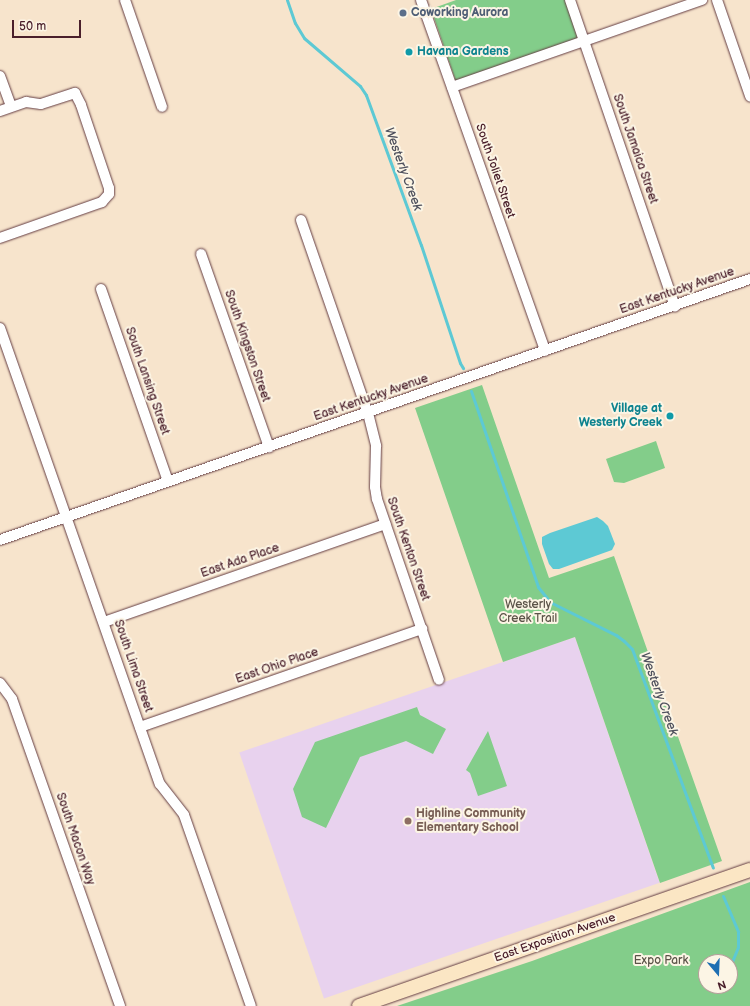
<!DOCTYPE html>
<style>
body{margin:0}
#map{position:relative;width:750px;height:1006px;overflow:hidden;background:#f7e4cc;font-family:"Balsamiq Sans",sans-serif}
div>[style]{position:absolute}
[style*='--x']{left:calc(var(--x)*1px);top:calc(var(--y)*1px);width:calc(var(--w)*1px);rotate:calc(var(--a)*1deg)}
.built>*{inset:0;background:#e8d2ee;transform-origin:0 0}
.green>*{inset:0;background:#83cd8a}
.water>*{inset:0;background:#5dc9d4}
.stream>*{height:3px;margin:-1.5px;padding:0 1.5px;transform-origin:1.5px;border-radius:1.5px;background:#5dc9d4}
.roads{filter:drop-shadow(0 0 1px #643d43) drop-shadow(0 0 1px #643d43)}
.street>*{height:10px;margin:-5px;padding:0 5px;transform-origin:5px;border-radius:5px;background:#fff}
.secondary>*{height:14px;margin:-7px;padding:0 7px;transform-origin:7px;border-radius:7px;background:#fbe6c4}
.dots>*{width:11px;height:11px;translate:-50% -50%;box-sizing:border-box;border:2px solid #fcf5e5;border-radius:50%}
span{translate:-50% -50%;white-space:nowrap;text-align:center;line-height:1.15;-webkit-text-stroke:4px #fcf5e5;paint-order:stroke}
.service-label{font-size:12px;color:#4e5e75;font-weight:700}
.left{translate:0 -50%;text-align:left}
.culture-label{font-size:12px;color:#0d838f;font-weight:700}
.right{translate:-100% -50%;text-align:right}
.street-label{font-size:12px;color:#4a1f2b}
.park-label{font-size:12px;color:#5b5348}
.education-label{font-size:12px;color:#785e54;font-weight:700}
.water-label{font-size:13px;color:#50525e;font-style:italic}
.north{position:absolute;left:698px;top:954px;width:40px;height:40px;box-sizing:border-box;background:#fcf5e5;border:1px solid #b59f9b;border-radius:50%;rotate:161deg;font-size:11px;font-weight:700;line-height:16px;text-align:center;color:#4a1f2b}
.north::after{content:'';display:block;margin:auto;width:14px;height:18px;background:#1f6fb2;clip-path:polygon(50% 0,100% 100%,50% 72%,0 100%)}
.scale{position:absolute;left:12px;top:20px;width:69px;height:18px;box-sizing:border-box;border:2px solid #4a1f2b;border-top:0;padding-left:5px;font-size:12px;line-height:14px;white-space:nowrap;color:#4a1f2b;-webkit-text-stroke:3px #fcf5e5;paint-order:stroke}
</style>
<div id="map">
<div class="built">
<div style="left:575px;top:637px;width:260px;height:355px;rotate:71deg"></div>
</div>
<div class="green">
<div style="clip-path:polygon(456px 0,565px 0,578px 39px,456px 82px,431px 9px)"></div>
<div style="clip-path:polygon(482px 385px,549px 578px,614px 556px,722px 861px,660px 883px,575px 637px,503px 662px,415px 408px)"></div>
<div style="clip-path:polygon(656px 441px,665px 468px,624px 483px,614px 482px,606px 459px)"></div>
<div style="clip-path:polygon(417px 707px,420px 715px,446px 729px,433px 754px,406px 741px,360px 757px,326px 828px,302px 817px,293px 789px,315px 742px)"></div>
<div style="clip-path:polygon(488px 731px,507px 786px,478px 796px,470px 773px,466px 770px)"></div>
<div style="clip-path:polygon(evenodd,750px 882px,750px 1006px,397px 1006px,532px 961px,750px 882px,706px 962px,730px 962px,730px 986px,706px 986px,706px 962px)"></div>
</div>
<div class="water">
<div style="clip-path:polygon(597px 517px,603px 521px,608px 526px,615px 544px,612px 550px,559px 569px,553px 569px,549px 564px,542px 544px,542px 537px,550px 533px)"></div>
</div>
<div class="stream">
<div style="--x:287;--y:0;--w:24;--a:71"></div>
<div style="--x:295;--y:23;--w:17;--a:59"></div>
<div style="--x:304;--y:38;--w:74;--a:40.6"></div>
<div style="--x:360;--y:86;--w:11;--a:56"></div>
<div style="--x:366;--y:95;--w:160;--a:69.9"></div>
<div style="--x:421;--y:245;--w:124;--a:71.7"></div>
<div style="--x:460;--y:363;--w:6;--a:59"></div>
<div style="--x:471;--y:391;--w:207;--a:71.1"></div>
<div style="--x:538;--y:587;--w:19;--a:51"></div>
<div style="--x:550;--y:602;--w:74;--a:26.6"></div>
<div style="--x:616;--y:635;--w:10;--a:37"></div>
<div style="--x:624;--y:641;--w:11;--a:45"></div>
<div style="--x:632;--y:649;--w:233;--a:69.7"></div>
<div style="--x:723;--y:896;--w:39;--a:67"></div>
<div style="--x:738;--y:932;--w:15;--a:90"></div>
<div style="--x:738;--y:947;--w:22;--a:112"></div>
<div style="--x:715;--y:990;--w:5;--a:-53"></div>
</div>
<div class="roads">
<div class="street">
<div style="--x:125;--y:0;--w:113;--a:70.9"></div>
<div style="--x:421;--y:0;--w:372;--a:70.5"></div>
<div style="--x:570;--y:0;--w:324;--a:71.1"></div>
<div style="--x:717;--y:0;--w:102;--a:71"></div>
<div style="--x:0;--y:76;--w:32;--a:70"></div>
<div style="--x:452;--y:87;--w:265;--a:-19.2"></div>
<div style="--x:0;--y:111;--w:28;--a:-19"></div>
<div style="--x:26;--y:102;--w:15;--a:8"></div>
<div style="--x:41;--y:104;--w:36;--a:-18"></div>
<div style="--x:75;--y:93;--w:13;--a:63"></div>
<div style="--x:81;--y:105;--w:88;--a:71.4"></div>
<div style="--x:109;--y:188;--w:6;--a:90"></div>
<div style="--x:109;--y:194;--w:11;--a:131"></div>
<div style="--x:102;--y:202;--w:108;--a:160.6"></div>
<div style="--x:301;--y:220;--w:204;--a:70.9"></div>
<div style="--x:368;--y:413;--w:34;--a:76"></div>
<div style="--x:376;--y:446;--w:41;--a:91.4"></div>
<div style="--x:375;--y:487;--w:12;--a:81"></div>
<div style="--x:377;--y:499;--w:191;--a:71.1"></div>
<div style="--x:201;--y:254;--w:205;--a:70.6"></div>
<div style="--x:101;--y:289;--w:203;--a:70.8"></div>
<div style="--x:0;--y:328;--w:483;--a:70.7"></div>
<div style="--x:160;--y:784;--w:39;--a:52"></div>
<div style="--x:184;--y:815;--w:202;--a:70.7"></div>
<div style="--x:0;--y:540;--w:794;--a:-19.19"></div>
<div style="--x:104;--y:622;--w:298;--a:-19.2"></div>
<div style="--x:0;--y:683;--w:20;--a:53"></div>
<div style="--x:12;--y:699;--w:325;--a:70.6"></div>
<div style="--x:140;--y:727;--w:299;--a:-19.2"></div>
</div>
<div class="secondary">
<div style="--x:359;--y:1006;--w:414;--a:-19.2"></div>
</div>
</div>
<div class="dots">
<div style="left:403px;top:13px;background:#5c6f8a"></div>
<div style="left:409px;top:52px;background:#0f9aa8"></div>
<div style="left:670px;top:416px;background:#0f9aa8"></div>
<div style="left:408px;top:821px;background:#8d6e63"></div>
</div>
<div class="service-label">
<span class="left" style="left:411px;top:13px">Coworking Aurora</span>
</div>
<div class="culture-label">
<span class="left" style="left:417px;top:52px">Havana Gardens</span>
<span class="right" style="left:662px;top:416px">Village at<br>Westerly Creek</span>
</div>
<div class="street-label">
<span style="left:635px;top:149px;rotate:71deg">South Jamaica Street</span>
<span style="left:495px;top:171px;rotate:71deg">South Joliet Street</span>
<span style="left:677px;top:291px;rotate:-19deg">East Kentucky Avenue</span>
<span style="left:247px;top:346px;rotate:71deg">South Kingston Street</span>
<span style="left:147px;top:381px;rotate:71deg">South Lansing Street</span>
<span style="left:371px;top:398px;rotate:-19deg">East Kentucky Avenue</span>
<span style="left:408px;top:549px;rotate:71deg">South Kenton Street</span>
<span style="left:240px;top:561px;rotate:-19deg">East Ada Place</span>
<span style="left:133px;top:666px;rotate:71deg">South Lima Street</span>
<span style="left:277px;top:666px;rotate:-19deg">East Ohio Place</span>
<span style="left:75px;top:839px;rotate:71deg">South Macon Way</span>
<span style="left:555px;top:938px;rotate:-19deg">East Exposition Avenue</span>
</div>
<div class="park-label">
<span style="left:528px;top:612px">Westerly<br>Creek Trail</span>
<span style="left:661px;top:961px">Expo Park</span>
</div>
<div class="education-label">
<span class="left" style="left:416px;top:821px">Highline Community<br>Elementary School</span>
</div>
<div class="water-label">
<span style="left:403px;top:169px;rotate:70deg">Westerly Creek</span>
<span style="left:659px;top:694px;rotate:70deg">Westerly Creek</span>
</div>
<div class="north">N</div>
<div class="scale">50 m</div>
</div>
